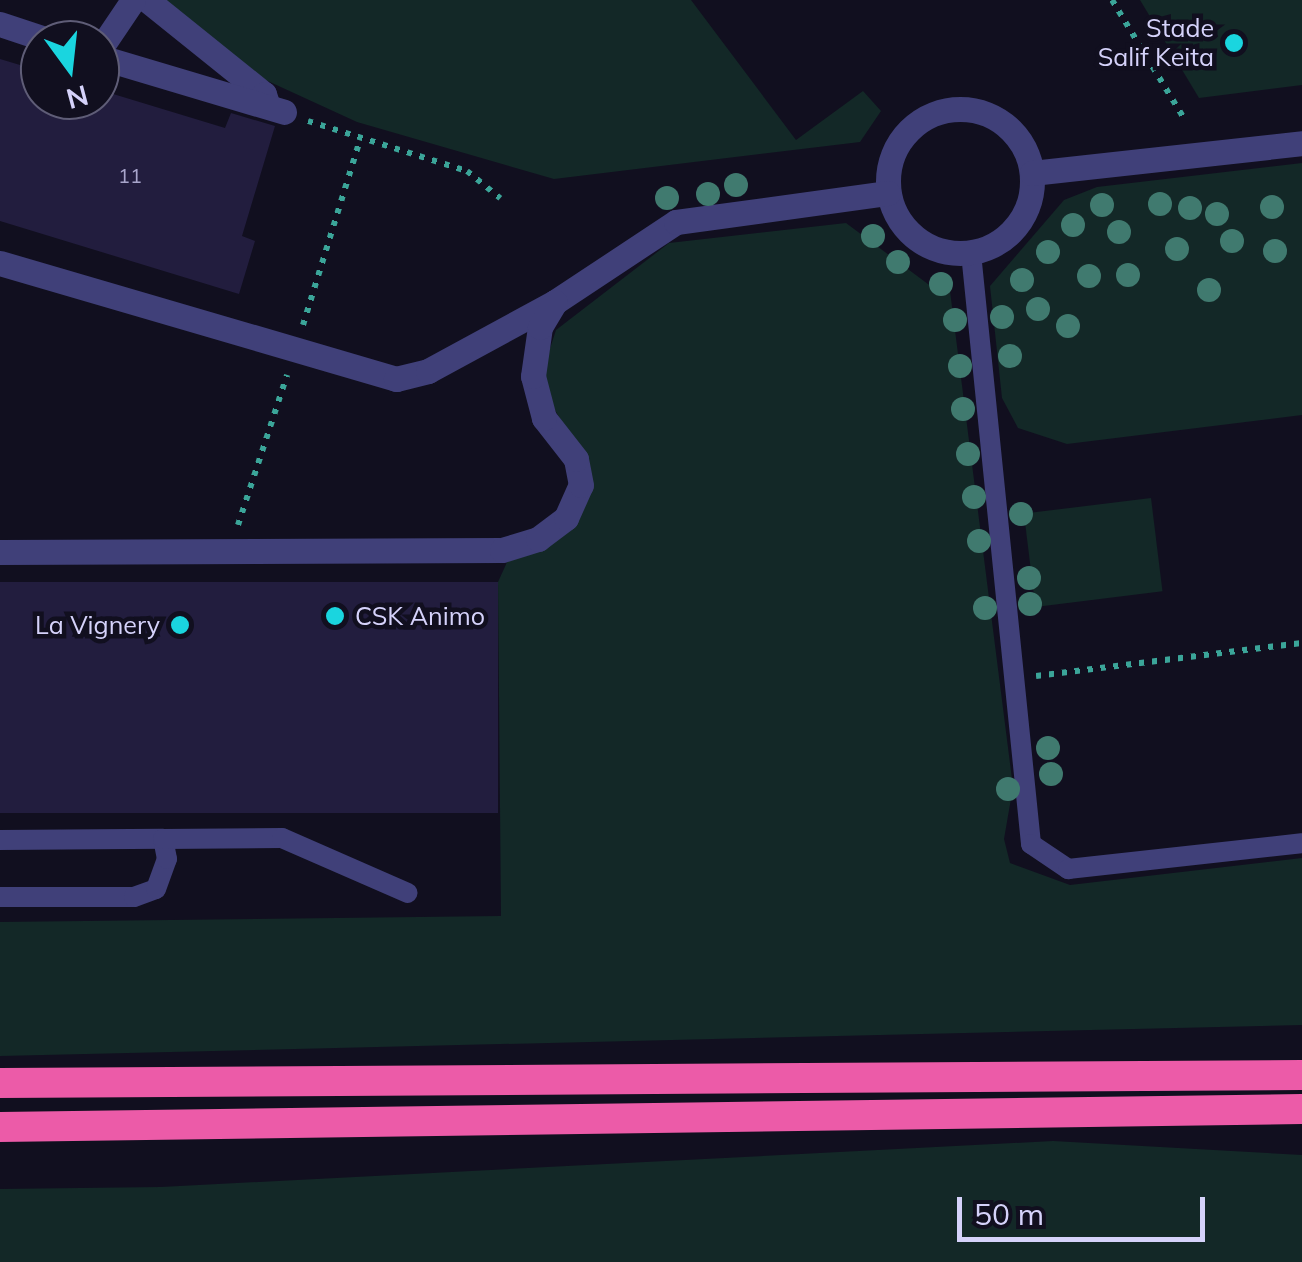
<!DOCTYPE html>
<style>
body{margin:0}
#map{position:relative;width:1302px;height:1262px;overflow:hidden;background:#110f1f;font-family:Mulish,sans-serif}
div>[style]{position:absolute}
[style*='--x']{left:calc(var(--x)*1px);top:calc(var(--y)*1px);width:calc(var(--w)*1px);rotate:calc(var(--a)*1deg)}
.green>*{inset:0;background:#132827;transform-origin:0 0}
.building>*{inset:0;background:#221d3e;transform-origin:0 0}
.path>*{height:6px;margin-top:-3px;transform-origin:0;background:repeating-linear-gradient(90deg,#3ba599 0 5px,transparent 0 13px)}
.lane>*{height:20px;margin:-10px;padding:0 10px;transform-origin:10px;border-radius:10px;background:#404079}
.street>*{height:25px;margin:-12.5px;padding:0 12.5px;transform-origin:12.5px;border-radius:12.5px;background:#404079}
.street>.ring{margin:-12.5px;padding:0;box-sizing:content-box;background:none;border:25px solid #404079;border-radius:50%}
.highway>*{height:30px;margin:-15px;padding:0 15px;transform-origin:15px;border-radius:15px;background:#ec5ba8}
.trees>*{width:24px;height:24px;margin:-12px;border-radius:50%;background:#407a6f}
.dots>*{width:28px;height:28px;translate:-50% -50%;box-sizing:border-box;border:5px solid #110f1f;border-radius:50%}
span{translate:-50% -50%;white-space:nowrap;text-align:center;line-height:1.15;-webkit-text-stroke:9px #110f1f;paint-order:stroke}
.number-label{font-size:20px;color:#a8a5cb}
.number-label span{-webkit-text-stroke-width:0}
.poi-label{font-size:25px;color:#d5d2fa}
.right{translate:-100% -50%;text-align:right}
.left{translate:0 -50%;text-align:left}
.north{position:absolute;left:20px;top:20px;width:100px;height:100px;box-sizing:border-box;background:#110f1f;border:2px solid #5f5d77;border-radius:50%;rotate:165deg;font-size:28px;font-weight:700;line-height:40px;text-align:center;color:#d5d2fa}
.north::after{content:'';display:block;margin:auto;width:35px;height:45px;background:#1ad5df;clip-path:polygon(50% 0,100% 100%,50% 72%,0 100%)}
.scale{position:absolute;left:957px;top:1197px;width:248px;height:45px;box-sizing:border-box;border:5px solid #d5d2fa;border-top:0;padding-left:12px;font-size:30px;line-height:35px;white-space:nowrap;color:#d5d2fa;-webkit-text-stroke:8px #110f1f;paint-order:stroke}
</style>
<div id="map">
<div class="green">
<div style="clip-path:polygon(164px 0,691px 0,796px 140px,863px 91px,881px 111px,860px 142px,554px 179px,357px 122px,259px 77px)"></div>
<div style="clip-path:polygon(1140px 0,1302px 0,1302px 85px,1199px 98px)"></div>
<div style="clip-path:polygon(1302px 163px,1302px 415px,1067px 444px,1018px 428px,1002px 398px,990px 286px,1064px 200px,1097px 187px)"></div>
<div style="clip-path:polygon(846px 223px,940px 293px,950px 291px,1013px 787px,1004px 839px,1010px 863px,1070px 885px,1302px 858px,1302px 1025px,0 1056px,0 922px,501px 916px,498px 582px,508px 560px,576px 520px,591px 481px,589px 466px,550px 402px,543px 370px,556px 330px,669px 243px)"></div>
<div style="left:1151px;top:498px;width:94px;height:128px;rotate:83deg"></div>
<div style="clip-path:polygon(1053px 1141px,1302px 1155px,1302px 1262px,0 1262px,0 1189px,161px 1187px)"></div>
</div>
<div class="building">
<div style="clip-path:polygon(0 59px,40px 71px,40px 100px,100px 100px,100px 90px,225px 128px,231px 113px,275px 126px,242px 236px,255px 241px,239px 294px,0 221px)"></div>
<div style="left:498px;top:582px;width:231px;height:498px;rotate:90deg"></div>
</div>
<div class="path">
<div style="--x:1112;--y:0;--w:137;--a:58.7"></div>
<div style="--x:308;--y:121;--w:167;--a:17.5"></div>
<div style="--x:467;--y:171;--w:43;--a:39.3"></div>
<div style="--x:303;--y:325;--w:194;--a:-72.9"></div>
<div style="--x:238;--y:525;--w:158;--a:-71.9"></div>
<div style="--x:1036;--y:676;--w:268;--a:-7.1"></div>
</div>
<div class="lane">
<div style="--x:971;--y:253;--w:594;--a:84.2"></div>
<div style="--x:1031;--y:844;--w:45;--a:34"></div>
<div style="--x:1068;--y:869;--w:235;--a:-6.3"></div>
<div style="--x:0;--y:840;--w:163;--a:-0.4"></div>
<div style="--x:0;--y:897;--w:134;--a:0"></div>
<div style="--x:134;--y:897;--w:23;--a:-20"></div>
<div style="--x:156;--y:889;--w:32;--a:-70"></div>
<div style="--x:167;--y:859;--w:20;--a:-101"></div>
<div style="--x:163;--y:839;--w:119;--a:-0.5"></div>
<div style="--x:282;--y:838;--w:137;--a:23.6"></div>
</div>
<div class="street">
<div style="--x:147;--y:0;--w:150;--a:38.8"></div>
<div style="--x:264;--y:94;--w:13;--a:72"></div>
<div style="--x:0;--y:24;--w:51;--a:18.4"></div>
<div style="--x:100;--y:49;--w:59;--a:-56"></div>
<div style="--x:100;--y:57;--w:192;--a:16.6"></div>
<div class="ring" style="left:888px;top:109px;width:119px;height:119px"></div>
<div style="--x:1032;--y:173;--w:272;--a:-6.3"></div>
<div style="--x:0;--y:263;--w:413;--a:16.3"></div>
<div style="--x:396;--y:379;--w:33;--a:-14"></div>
<div style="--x:428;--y:371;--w:145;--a:-28.5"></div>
<div style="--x:555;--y:302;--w:145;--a:-33.5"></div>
<div style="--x:676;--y:222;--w:214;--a:-7.8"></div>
<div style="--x:0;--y:552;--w:502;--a:-0.23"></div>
<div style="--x:502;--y:550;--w:38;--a:-17"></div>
<div style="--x:538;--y:539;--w:35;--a:-37"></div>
<div style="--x:566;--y:518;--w:36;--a:-66"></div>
<div style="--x:581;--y:485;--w:26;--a:-101"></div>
<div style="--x:576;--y:459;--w:52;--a:-128"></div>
<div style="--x:544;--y:418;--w:43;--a:-104.7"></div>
<div style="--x:533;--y:376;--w:49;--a:-81.9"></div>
<div style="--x:540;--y:327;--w:29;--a:-59"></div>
</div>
<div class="highway">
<div style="--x:0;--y:1083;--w:1302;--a:-0.35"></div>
<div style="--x:0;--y:1127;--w:1302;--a:-0.79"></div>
</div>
<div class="trees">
<div style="left:736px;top:185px"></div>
<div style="left:708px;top:194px"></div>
<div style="left:667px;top:198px"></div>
<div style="left:1160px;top:204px"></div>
<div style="left:1102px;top:205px"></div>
<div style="left:1272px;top:207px"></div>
<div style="left:1190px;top:208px"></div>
<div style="left:1217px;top:214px"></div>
<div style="left:1073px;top:225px"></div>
<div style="left:1119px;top:232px"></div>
<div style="left:873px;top:236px"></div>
<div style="left:1232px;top:241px"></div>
<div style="left:1177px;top:249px"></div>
<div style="left:1275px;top:251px"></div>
<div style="left:1048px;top:252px"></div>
<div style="left:898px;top:262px"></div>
<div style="left:1128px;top:275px"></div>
<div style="left:1089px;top:276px"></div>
<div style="left:1022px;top:280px"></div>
<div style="left:941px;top:284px"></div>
<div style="left:1209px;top:290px"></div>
<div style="left:1038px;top:309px"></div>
<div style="left:1002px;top:317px"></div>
<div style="left:955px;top:320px"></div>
<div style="left:1068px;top:326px"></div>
<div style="left:1010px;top:356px"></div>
<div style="left:960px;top:366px"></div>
<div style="left:963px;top:409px"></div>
<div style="left:968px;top:454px"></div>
<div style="left:974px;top:497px"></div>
<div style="left:1021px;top:514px"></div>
<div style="left:979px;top:541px"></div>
<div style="left:1029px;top:578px"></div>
<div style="left:1030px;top:604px"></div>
<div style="left:985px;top:608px"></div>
<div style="left:1048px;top:748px"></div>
<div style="left:1051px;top:774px"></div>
<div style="left:1008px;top:789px"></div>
</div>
<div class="dots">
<div style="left:1234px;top:43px;background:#1ad5df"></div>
<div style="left:335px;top:616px;background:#1ad5df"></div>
<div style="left:180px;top:625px;background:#1ad5df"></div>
</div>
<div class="number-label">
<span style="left:130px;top:175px">11</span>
</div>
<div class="poi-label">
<span class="right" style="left:1214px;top:43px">Stade<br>Salif Keita</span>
<span class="left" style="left:355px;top:616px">CSK Animo</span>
<span class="right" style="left:160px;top:625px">La Vignery</span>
</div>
<div class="north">N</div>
<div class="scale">50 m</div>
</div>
